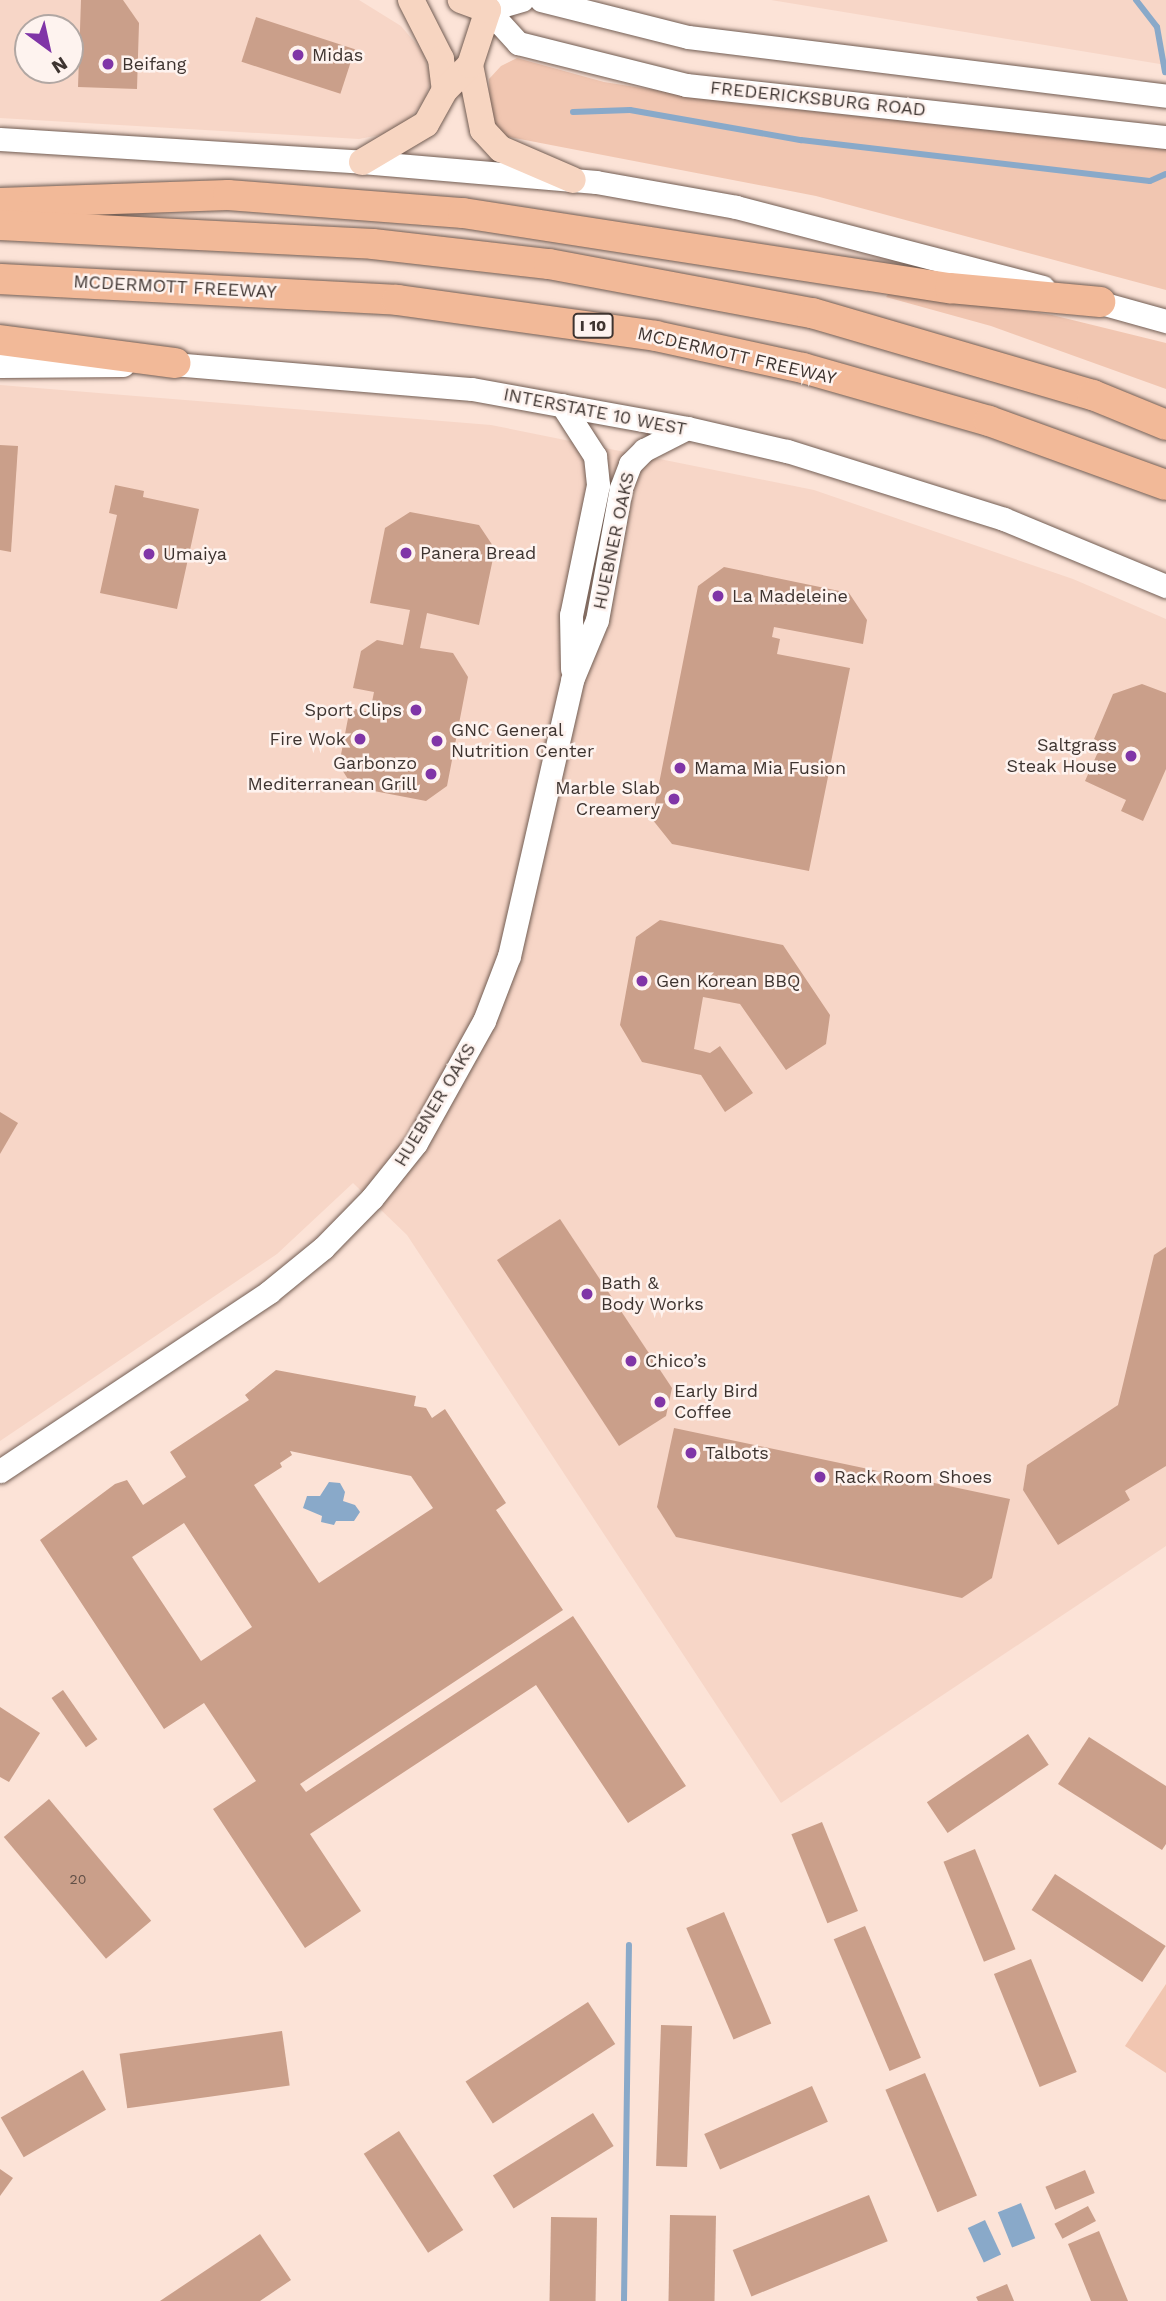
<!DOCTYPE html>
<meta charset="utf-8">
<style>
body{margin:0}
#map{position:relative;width:1166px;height:2301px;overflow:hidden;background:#fce3d7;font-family:"Work Sans",sans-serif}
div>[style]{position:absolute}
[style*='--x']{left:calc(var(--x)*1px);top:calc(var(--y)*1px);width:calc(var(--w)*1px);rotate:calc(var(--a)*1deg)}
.built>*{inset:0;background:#f7d6c7}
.green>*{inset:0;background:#f1c6b1}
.water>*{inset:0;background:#89a9c9;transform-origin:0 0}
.stream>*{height:6px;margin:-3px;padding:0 3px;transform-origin:3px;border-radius:3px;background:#89a9c9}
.building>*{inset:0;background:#ca9f8a;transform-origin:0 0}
.roads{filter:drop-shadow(0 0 2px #725d53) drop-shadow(0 0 2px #725d53)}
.secondary>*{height:23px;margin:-11.5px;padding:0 11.5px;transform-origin:11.5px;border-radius:11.5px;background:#fff}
.primary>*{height:26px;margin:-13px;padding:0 13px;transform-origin:13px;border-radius:13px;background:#f7d5c1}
.highway>*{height:30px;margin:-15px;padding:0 15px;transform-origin:15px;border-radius:15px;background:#f2b998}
.dots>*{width:19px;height:19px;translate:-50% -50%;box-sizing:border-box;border:4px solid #fef3ef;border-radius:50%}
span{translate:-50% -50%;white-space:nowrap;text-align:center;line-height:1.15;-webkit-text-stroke:5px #fef3ef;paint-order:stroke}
.number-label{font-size:14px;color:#614f46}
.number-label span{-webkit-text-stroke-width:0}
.shield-label span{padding:2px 5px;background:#fef3ef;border:2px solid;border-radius:5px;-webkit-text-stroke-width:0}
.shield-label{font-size:16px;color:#3e3430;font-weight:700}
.poi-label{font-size:18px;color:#3e3430}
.left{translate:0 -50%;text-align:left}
.right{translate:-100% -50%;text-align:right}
.street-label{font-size:18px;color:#3e3430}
.north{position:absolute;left:14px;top:14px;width:70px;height:70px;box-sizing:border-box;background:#fef3ef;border:2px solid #b1a7a3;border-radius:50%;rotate:147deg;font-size:19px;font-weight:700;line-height:28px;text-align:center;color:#3e3430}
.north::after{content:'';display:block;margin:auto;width:24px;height:32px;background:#8035a7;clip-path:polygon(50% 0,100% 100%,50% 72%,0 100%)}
</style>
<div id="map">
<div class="built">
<div style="clip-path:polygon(evenodd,0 0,359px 0,401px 26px,423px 52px,431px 79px,424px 101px,407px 121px,390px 133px,359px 139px,0 118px,0 0,28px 28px,70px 28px,70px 70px,28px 70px,28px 28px)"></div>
<div style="clip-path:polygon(771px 0,1166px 0,1166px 65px)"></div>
<div style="clip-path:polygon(0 385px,491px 425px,814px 490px,1073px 579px,1166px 619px,1166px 1546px,781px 1803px,407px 1235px,353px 1183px,277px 1254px,0 1441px)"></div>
</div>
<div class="green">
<div style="clip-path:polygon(517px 58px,604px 82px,736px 103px,1166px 149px,1166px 290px,816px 196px,504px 136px,490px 120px,489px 79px,501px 66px)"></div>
<div style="clip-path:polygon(892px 289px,1052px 315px,1166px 343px,1166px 389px,991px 326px,886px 297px)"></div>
<div style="clip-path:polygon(1166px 1984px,1166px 2073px,1125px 2046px)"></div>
</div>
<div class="water">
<div style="clip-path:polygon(329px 1482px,340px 1483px,345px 1492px,343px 1501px,355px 1505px,360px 1512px,354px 1521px,336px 1521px,334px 1525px,321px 1522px,322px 1516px,303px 1508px,307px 1496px,320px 1496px)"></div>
<div style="left:1021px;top:2203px;width:38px;height:25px;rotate:68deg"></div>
<div style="left:985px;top:2220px;width:38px;height:19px;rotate:65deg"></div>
</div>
<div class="stream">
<div style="--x:1136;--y:0;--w:34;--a:52"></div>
<div style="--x:1157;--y:27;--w:46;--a:79.9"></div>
<div style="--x:573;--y:112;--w:57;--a:-2"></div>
<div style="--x:630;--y:110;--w:174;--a:10"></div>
<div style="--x:801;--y:140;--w:351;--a:6.7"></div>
<div style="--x:1150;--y:181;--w:17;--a:-24"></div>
<div style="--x:624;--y:2301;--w:356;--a:-89.2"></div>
</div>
<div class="building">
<div style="clip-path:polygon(81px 0,123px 0,139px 23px,137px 89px,78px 87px)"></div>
<div style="left:256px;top:17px;width:104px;height:47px;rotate:18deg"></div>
<div style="clip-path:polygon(0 445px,18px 446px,11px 552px,0 550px)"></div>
<div style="clip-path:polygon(115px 485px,144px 491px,143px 497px,199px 509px,177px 609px,100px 593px,117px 515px,109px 513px)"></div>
<div style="clip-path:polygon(410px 512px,479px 525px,495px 549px,479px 625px,427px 613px,420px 648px,453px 653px,468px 677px,447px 786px,426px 801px,353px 787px,339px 765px,350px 708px,370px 712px,374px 692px,353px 688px,361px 651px,377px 640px,403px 645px,410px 610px,370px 603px,385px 528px)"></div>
<div style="clip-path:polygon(724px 567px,849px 593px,867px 620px,863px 644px,774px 627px,772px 637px,780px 639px,777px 654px,850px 668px,809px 871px,672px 844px,652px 819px,698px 586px)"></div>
<div style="clip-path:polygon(1142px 684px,1166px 693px,1166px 769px,1143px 821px,1121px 811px,1126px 800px,1085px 781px,1102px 743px,1094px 739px,1113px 694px)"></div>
<div style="clip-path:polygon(660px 920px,783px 945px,830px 1015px,826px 1044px,786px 1070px,740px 1004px,703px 997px,694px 1049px,710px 1053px,720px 1046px,753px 1093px,725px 1112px,701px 1075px,642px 1062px,620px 1025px,636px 937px)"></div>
<div style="clip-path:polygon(0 1112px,18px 1123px,0 1154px)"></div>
<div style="clip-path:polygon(560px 1219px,672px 1388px,666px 1416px,619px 1446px,497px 1260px)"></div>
<div style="clip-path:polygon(1166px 1247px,1166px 1466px,1125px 1491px,1130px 1500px,1058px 1545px,1023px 1490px,1027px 1465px,1118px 1405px,1154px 1255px)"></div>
<div style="clip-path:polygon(evenodd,276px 1370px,416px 1396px,414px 1406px,426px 1408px,432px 1418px,445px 1409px,506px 1503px,496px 1510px,563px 1610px,300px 1784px,306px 1792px,573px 1616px,686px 1786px,628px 1823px,536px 1685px,310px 1834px,361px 1911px,305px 1948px,213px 1809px,256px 1781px,204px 1703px,164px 1729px,40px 1540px,115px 1484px,127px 1480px,143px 1505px,186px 1477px,170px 1452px,249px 1400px,245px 1395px,276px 1370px,290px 1451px,411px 1476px,433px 1508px,319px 1583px,254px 1485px,282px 1467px,280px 1463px,292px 1455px,290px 1451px,276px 1370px,184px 1523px,252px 1627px,201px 1661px,132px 1557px,184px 1523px)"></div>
<div style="clip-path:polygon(674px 1428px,1010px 1499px,992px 1578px,962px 1598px,676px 1537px,657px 1507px)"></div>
<div style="left:63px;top:1690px;width:60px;height:14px;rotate:55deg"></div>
<div style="clip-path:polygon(0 1707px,40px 1733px,9px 1782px,0 1777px)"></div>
<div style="left:1028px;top:1734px;width:37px;height:122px;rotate:56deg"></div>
<div style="clip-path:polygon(1089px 1737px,1166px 1786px,1166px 1844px,1162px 1850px,1058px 1784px)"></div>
<div style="left:49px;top:1799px;width:159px;height:59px;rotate:50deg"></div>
<div style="left:822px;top:1822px;width:96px;height:33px;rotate:68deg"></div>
<div style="left:975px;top:1849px;width:108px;height:34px;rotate:68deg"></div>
<div style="left:1055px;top:1874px;width:132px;height:43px;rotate:33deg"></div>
<div style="left:724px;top:1912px;width:121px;height:41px;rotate:67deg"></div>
<div style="left:865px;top:1926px;width:143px;height:34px;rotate:67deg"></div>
<div style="left:1031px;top:1959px;width:122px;height:40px;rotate:68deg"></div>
<div style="left:588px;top:2002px;width:50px;height:146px;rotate:57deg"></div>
<div style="left:661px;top:2025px;width:31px;height:141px;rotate:2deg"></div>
<div style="left:282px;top:2031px;width:55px;height:164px;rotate:82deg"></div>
<div style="left:83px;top:2070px;width:46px;height:95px;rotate:60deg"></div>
<div style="left:925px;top:2073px;width:133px;height:43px;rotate:67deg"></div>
<div style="left:812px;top:2086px;width:39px;height:118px;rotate:66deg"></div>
<div style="left:593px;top:2113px;width:39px;height:118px;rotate:58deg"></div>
<div style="left:399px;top:2131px;width:118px;height:42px;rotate:57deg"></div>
<div style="clip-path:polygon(0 2169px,13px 2178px,0 2196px)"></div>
<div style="left:1085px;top:2170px;width:25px;height:43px;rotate:67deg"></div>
<div style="left:869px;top:2195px;width:50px;height:147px;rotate:68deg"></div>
<div style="left:1088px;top:2206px;width:17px;height:38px;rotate:62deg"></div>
<div style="left:670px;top:2215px;width:46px;height:86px;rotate:1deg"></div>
<div style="left:551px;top:2217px;width:46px;height:84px;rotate:1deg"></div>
<div style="clip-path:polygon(1099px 2231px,1128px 2301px,1091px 2301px,1068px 2244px)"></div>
<div style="clip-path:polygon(260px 2234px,291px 2280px,260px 2301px,160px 2301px)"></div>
<div style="clip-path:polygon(1007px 2284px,1014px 2301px,978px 2301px,976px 2297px)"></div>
</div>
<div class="roads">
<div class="secondary">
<div style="--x:522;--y:0;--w:35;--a:164"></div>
<div style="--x:488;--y:10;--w:45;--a:47.7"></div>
<div style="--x:518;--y:43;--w:173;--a:14"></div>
<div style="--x:686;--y:85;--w:483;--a:6.2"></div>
<div style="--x:541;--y:0;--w:152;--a:14.1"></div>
<div style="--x:688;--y:37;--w:482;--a:7"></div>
<div style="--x:0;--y:139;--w:363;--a:3.6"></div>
<div style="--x:362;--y:162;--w:235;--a:4.9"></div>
<div style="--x:596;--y:182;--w:142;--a:10.1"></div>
<div style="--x:736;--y:207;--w:317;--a:14.6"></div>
<div style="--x:1083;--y:298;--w:86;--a:15.5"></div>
<div style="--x:161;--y:363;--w:312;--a:4.8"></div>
<div style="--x:472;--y:389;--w:219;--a:10.3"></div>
<div style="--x:687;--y:428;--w:103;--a:13"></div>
<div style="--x:787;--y:451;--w:227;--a:17.4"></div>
<div style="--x:1004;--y:519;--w:175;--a:22.5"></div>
<div style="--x:0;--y:366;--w:123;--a:-0.5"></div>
<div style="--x:562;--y:405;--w:61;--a:57.1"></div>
<div style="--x:595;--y:456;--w:29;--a:84"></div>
<div style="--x:598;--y:485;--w:133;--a:101.7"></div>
<div style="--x:571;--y:615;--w:54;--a:88.9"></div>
<div style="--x:0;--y:1471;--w:323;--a:-33.6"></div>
<div style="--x:269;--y:1292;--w:70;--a:-39.2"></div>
<div style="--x:323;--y:1248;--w:70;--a:-45.6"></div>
<div style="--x:372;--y:1198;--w:70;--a:-51.3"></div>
<div style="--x:416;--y:1143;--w:140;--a:-60.9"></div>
<div style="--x:484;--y:1021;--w:70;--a:-69"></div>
<div style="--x:509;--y:956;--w:283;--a:-77.1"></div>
<div style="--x:572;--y:680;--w:65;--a:-67.4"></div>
<div style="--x:597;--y:620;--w:134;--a:-79.7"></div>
<div style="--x:621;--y:488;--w:26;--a:-69"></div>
<div style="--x:630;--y:464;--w:20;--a:-45"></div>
<div style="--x:644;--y:450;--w:48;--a:-27.1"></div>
</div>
<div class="primary">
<div style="--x:411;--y:0;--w:66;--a:63"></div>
<div style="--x:441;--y:59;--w:31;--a:83"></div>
<div style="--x:470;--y:65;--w:66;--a:78.7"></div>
<div style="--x:483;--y:130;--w:26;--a:47"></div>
<div style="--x:501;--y:149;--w:78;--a:23.3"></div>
<div style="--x:362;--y:162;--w:74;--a:-30.7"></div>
<div style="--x:426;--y:124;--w:39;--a:-61"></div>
<div style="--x:445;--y:90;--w:35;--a:-45"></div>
<div style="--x:470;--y:65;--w:58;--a:-71.9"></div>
<div style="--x:488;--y:10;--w:29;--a:-160"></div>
</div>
<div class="highway">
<div style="--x:0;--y:203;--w:228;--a:-2"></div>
<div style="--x:228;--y:195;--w:236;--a:4.4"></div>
<div style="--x:463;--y:213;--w:493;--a:8.8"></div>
<div style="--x:950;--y:288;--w:151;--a:5.3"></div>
<div style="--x:0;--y:225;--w:373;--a:2.9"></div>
<div style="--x:373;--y:244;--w:177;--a:6.5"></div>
<div style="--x:549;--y:264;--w:268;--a:10.6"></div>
<div style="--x:812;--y:313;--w:293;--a:16.3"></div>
<div style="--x:1093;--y:395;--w:79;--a:22.3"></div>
<div style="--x:0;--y:279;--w:398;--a:3"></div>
<div style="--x:397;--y:300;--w:261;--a:7.9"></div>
<div style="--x:656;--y:336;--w:150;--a:12.3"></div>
<div style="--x:803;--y:368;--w:193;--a:15.9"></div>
<div style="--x:989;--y:421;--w:188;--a:19.9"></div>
<div style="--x:0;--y:340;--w:177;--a:7.5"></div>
</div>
</div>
<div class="dots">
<div style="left:298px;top:55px;background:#8035a7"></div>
<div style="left:108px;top:64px;background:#8035a7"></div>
<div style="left:406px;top:553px;background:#8035a7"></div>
<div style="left:149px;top:554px;background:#8035a7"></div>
<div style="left:718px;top:596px;background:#8035a7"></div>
<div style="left:416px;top:710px;background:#8035a7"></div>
<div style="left:360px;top:739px;background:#8035a7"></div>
<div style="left:437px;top:741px;background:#8035a7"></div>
<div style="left:1131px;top:756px;background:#8035a7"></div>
<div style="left:680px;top:768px;background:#8035a7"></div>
<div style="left:431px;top:774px;background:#8035a7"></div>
<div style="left:674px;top:799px;background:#8035a7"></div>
<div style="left:642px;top:981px;background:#8035a7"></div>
<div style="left:587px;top:1294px;background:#8035a7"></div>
<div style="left:631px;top:1361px;background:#8035a7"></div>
<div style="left:660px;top:1402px;background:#8035a7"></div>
<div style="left:691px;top:1453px;background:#8035a7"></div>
<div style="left:820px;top:1477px;background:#8035a7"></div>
</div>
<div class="number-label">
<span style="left:78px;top:1879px">20</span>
</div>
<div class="shield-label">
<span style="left:593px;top:326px">I 10</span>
</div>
<div class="poi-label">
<span class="left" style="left:312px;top:55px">Midas</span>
<span class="left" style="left:122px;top:64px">Beifang</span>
<span class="left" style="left:420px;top:553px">Panera Bread</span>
<span class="left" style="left:163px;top:554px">Umaiya</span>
<span class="left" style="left:732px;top:596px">La Madeleine</span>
<span class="right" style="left:402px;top:710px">Sport Clips</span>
<span class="left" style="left:451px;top:741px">GNC General<br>Nutrition Center</span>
<span class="right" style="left:346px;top:739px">Fire Wok</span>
<span class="right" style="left:1117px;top:756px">Saltgrass<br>Steak House</span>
<span class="right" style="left:417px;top:774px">Garbonzo<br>Mediterranean Grill</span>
<span class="left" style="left:694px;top:768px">Mama Mia Fusion</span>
<span class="right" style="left:660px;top:799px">Marble Slab<br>Creamery</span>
<span class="left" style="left:656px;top:981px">Gen Korean BBQ</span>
<span class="left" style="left:601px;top:1294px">Bath &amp;<br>Body Works</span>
<span class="left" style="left:645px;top:1361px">Chico’s</span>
<span class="left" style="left:674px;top:1402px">Early Bird<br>Coffee</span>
<span class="left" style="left:705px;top:1453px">Talbots</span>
<span class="left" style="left:834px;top:1477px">Rack Room Shoes</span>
</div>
<div class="street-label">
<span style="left:818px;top:99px;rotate:6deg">FREDERICKSBURG ROAD</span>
<span style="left:175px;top:287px;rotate:3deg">MCDERMOTT FREEWAY</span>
<span style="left:737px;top:356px;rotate:13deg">MCDERMOTT FREEWAY</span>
<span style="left:595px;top:412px;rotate:11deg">INTERSTATE 10 WEST</span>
<span style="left:614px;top:541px;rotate:-78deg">HUEBNER OAKS</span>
<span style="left:435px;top:1105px;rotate:-59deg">HUEBNER OAKS</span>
</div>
<div class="north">N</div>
</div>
